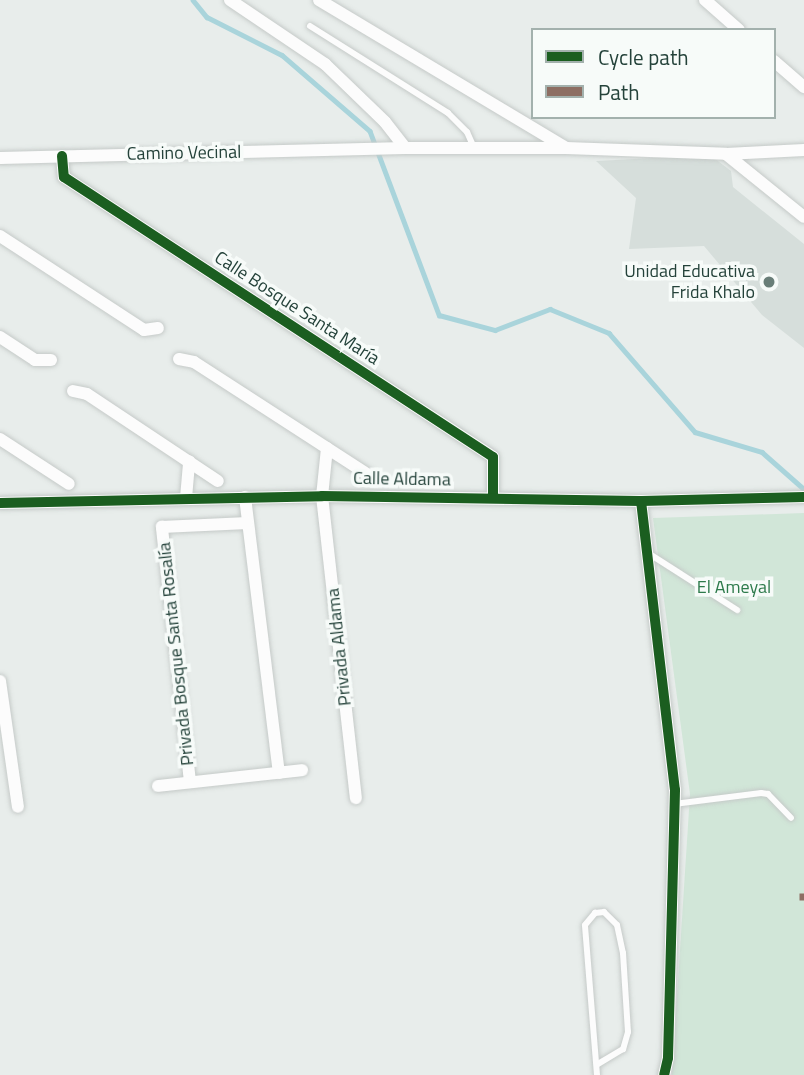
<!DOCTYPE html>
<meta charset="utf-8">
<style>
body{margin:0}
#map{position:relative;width:804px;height:1075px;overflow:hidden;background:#e8edeb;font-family:"Titillium Web",sans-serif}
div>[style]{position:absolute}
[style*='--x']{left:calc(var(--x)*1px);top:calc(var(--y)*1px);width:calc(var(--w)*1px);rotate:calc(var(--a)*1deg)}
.built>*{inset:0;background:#d6dedb}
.green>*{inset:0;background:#d1e6d8}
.stream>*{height:4.5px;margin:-2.25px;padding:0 2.25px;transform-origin:2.25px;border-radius:2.25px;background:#a9d4db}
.roads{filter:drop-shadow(0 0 2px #c5cac8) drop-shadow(0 0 2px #c5cac8)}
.lane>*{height:6px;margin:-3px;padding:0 3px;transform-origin:3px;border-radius:3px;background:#fcfcfc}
.street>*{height:12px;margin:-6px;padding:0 6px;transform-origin:6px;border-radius:6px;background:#fcfcfc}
.quiet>*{height:9px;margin-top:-4.5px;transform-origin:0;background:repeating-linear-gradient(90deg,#8d6e63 0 18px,transparent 0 27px)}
.cycleway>*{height:10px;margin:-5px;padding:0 5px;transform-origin:5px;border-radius:5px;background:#1b5e20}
.dots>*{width:19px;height:19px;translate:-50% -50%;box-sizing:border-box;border:4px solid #f7fbf9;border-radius:50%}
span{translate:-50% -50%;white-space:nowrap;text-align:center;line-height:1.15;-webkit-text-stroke:7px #f7fbf9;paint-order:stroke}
.street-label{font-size:18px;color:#24423a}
.poi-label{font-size:18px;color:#24423a}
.right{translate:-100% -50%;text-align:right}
.park-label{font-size:18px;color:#2d7a4b}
.legend{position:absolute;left:531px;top:28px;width:245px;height:91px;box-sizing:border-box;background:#f7fbf9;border:2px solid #a3b1ad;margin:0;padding:9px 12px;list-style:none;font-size:21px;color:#24423a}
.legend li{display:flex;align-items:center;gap:14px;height:35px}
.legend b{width:35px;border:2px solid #a3b1ad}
</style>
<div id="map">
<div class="built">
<div style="clip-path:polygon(710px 155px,731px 171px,733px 187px,804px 244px,804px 348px,762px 315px,704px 246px,629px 249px,636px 198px,596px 161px)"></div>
</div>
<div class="green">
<div style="clip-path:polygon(804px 513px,804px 1075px,672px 1075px,690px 794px,653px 518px)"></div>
</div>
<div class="stream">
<div style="--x:193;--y:0;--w:22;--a:51"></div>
<div style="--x:207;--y:17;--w:84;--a:26.9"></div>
<div style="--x:282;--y:55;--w:116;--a:40.8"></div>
<div style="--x:370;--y:131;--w:197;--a:69.4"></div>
<div style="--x:439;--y:315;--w:58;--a:15"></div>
<div style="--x:495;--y:330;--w:59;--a:-20.9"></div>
<div style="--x:550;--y:309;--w:64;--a:22.1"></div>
<div style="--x:609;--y:333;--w:131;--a:49"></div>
<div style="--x:695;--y:432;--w:70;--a:16.6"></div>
<div style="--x:762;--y:452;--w:56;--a:41.4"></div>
</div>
<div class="roads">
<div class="lane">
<div style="--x:310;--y:26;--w:163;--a:32.2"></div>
<div style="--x:448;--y:113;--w:27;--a:45"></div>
<div style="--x:467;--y:132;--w:17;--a:66"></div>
<div style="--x:648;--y:553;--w:106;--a:32.6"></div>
<div style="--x:674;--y:804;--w:88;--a:-7.2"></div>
<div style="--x:761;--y:793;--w:7;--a:8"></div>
<div style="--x:768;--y:794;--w:33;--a:46"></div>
<div style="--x:597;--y:1075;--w:150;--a:-94.6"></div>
<div style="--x:585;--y:925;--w:16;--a:-50"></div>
<div style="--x:595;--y:913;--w:9;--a:-6"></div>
<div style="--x:604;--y:912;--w:18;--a:45"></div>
<div style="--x:617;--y:925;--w:29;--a:78"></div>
<div style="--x:623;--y:953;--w:79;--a:86.4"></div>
<div style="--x:628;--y:1032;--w:18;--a:106"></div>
<div style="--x:623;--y:1049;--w:29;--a:149"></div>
</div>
<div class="street">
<div style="--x:230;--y:0;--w:115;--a:34"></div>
<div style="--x:325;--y:64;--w:83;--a:44"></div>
<div style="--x:385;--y:122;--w:33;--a:52"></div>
<div style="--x:319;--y:0;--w:288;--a:30.9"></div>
<div style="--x:566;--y:148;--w:160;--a:2.1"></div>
<div style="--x:726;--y:154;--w:78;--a:-2.9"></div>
<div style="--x:705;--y:0;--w:45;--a:41.4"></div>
<div style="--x:774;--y:61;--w:40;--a:41"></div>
<div style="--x:726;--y:154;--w:100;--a:38.9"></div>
<div style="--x:62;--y:156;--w:21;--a:85"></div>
<div style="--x:64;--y:177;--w:512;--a:33.13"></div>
<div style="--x:493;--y:457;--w:41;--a:90"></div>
<div style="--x:0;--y:158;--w:405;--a:-1.4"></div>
<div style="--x:405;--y:148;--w:161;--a:0"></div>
<div style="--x:0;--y:236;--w:172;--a:33.1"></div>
<div style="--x:144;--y:330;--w:14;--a:-8"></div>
<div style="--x:0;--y:337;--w:42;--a:33.3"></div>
<div style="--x:35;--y:360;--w:16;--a:0"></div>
<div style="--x:179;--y:359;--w:15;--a:11"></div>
<div style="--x:194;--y:362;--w:213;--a:32.9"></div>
<div style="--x:73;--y:391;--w:14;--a:12"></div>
<div style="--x:87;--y:394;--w:157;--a:33.6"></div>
<div style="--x:0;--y:439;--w:82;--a:33.1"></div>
<div style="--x:327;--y:448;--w:48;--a:95.9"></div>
<div style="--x:322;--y:496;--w:304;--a:83.6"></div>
<div style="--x:245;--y:497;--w:278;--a:83"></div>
<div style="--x:186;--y:498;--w:37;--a:-85"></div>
<div style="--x:641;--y:501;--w:291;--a:83.3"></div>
<div style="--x:675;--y:790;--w:268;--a:91.5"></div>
<div style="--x:668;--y:1058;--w:17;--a:103"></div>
<div style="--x:0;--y:503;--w:322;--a:-1.2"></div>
<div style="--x:322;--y:496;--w:319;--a:0.9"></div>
<div style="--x:641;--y:501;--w:163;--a:-1.4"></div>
<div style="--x:0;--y:681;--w:127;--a:81.9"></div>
<div style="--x:190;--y:782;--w:257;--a:-96.3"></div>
<div style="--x:162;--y:527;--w:85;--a:-2.7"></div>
<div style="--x:158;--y:786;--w:145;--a:-6.3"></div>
</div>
</div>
<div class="quiet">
<div style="--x:804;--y:893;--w:7;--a:90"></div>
</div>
<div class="cycleway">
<div style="--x:62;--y:156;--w:21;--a:85"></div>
<div style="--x:64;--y:177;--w:512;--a:33.13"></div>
<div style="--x:493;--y:457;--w:41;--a:90"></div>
<div style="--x:641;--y:501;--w:291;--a:83.3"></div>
<div style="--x:675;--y:790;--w:268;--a:91.5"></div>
<div style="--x:668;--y:1058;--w:17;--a:103"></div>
<div style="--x:0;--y:503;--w:322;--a:-1.2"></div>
<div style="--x:322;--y:496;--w:319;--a:0.9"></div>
<div style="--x:641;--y:501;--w:163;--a:-1.4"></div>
</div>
<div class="dots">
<div style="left:769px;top:282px;background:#697e78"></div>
</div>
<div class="street-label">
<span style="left:184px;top:153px;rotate:-1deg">Camino Vecinal</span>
<span style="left:297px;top:308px;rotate:33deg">Calle Bosque Santa María</span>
<span style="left:402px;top:479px;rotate:1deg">Calle Aldama</span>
<span style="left:339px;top:647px;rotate:-96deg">Privada Aldama</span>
<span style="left:176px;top:654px;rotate:-96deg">Privada Bosque Santa Rosalía</span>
</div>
<div class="poi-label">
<span class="right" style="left:755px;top:282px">Unidad Educativa<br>Frida Khalo</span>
</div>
<div class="park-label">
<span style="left:734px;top:587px">El Ameyal</span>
</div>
<ul class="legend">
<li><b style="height:9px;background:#1b5e20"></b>Cycle path</li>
<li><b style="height:9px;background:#8d6e63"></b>Path</li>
</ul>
</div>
